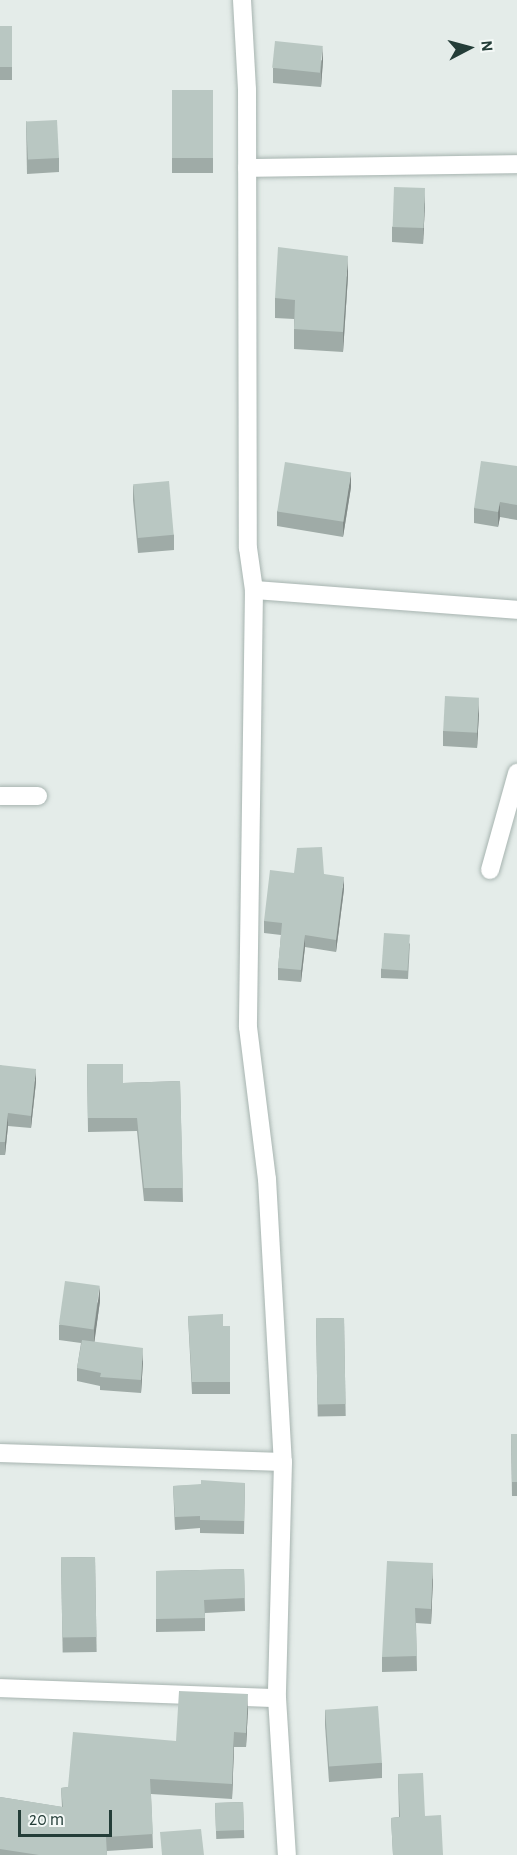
<!DOCTYPE html>
<style>
body{margin:0}
#map{position:relative;width:517px;height:1855px;overflow:hidden;background:#e4ece9;font-family:"Alegreya Sans",sans-serif}
div>[style]{position:absolute}
[style*='--x']{left:calc(var(--x)*1px);top:calc(var(--y)*1px);width:calc(var(--w)*1px);rotate:calc(var(--a)*1deg)}
.roads{filter:drop-shadow(0 0 2px #a7b4b0) drop-shadow(0 0 2px #a7b4b0)}
.minor>*{height:18px;margin:-9px;padding:0 9px;transform-origin:9px;border-radius:9px;background:#fff}
.wall>*{inset:0;background:#9faba7;transform-origin:0 0}
.shaded-wall>*{inset:0;background:#828b88}
.building>*{inset:0;background:#b9c7c2;transform-origin:0 0}
span{translate:-50% -50%;white-space:nowrap;text-align:center;line-height:1.15;-webkit-text-stroke:5px #f4f9f7;paint-order:stroke}
.north{position:absolute;left:439px;top:18px;width:60px;height:60px;-webkit-text-stroke:4px #f4f9f7;paint-order:stroke;rotate:84deg;font-size:16px;font-weight:700;line-height:24px;text-align:center;color:#243d38}
.north::after{content:'';display:block;margin:auto;width:21px;height:27px;background:#243d38;clip-path:polygon(50% 0,100% 100%,50% 72%,0 100%)}
.scale{position:absolute;left:18px;top:1810px;width:94px;height:27px;box-sizing:border-box;border:3px solid #243d38;border-top:0;padding-left:8px;font-size:18px;line-height:21px;white-space:nowrap;color:#243d38;-webkit-text-stroke:4px #f4f9f7;paint-order:stroke}
</style>
<div id="map">
<div class="roads">
<div class="minor">
<div style="--x:242;--y:0;--w:90;--a:86.8"></div>
<div style="--x:247;--y:90;--w:458;--a:89.9"></div>
<div style="--x:248;--y:548;--w:42;--a:81.9"></div>
<div style="--x:254;--y:590;--w:437;--a:90.8"></div>
<div style="--x:248;--y:1027;--w:153;--a:82.9"></div>
<div style="--x:267;--y:1179;--w:283;--a:86.8"></div>
<div style="--x:283;--y:1462;--w:236;--a:91.5"></div>
<div style="--x:277;--y:1698;--w:157;--a:86.4"></div>
<div style="--x:247;--y:168;--w:270;--a:-0.8"></div>
<div style="--x:254;--y:590;--w:264;--a:4.3"></div>
<div style="--x:0;--y:796;--w:38;--a:0"></div>
<div style="--x:490;--y:870;--w:101;--a:-74.4"></div>
<div style="--x:0;--y:1453;--w:283;--a:1.8"></div>
<div style="--x:0;--y:1688;--w:277;--a:2.1"></div>
</div>
</div>
<div class="wall">
<div style="left:0;top:26px;width:12px;height:54px"></div>
<div style="clip-path:polygon(323px 60px,321px 87px,273px 83px,273px 68px)"></div>
<div style="left:172px;top:90px;width:41px;height:83px"></div>
<div style="clip-path:polygon(26px 121px,59px 158px,59px 172px,27px 174px)"></div>
<div style="clip-path:polygon(425px 203px,423px 244px,392px 242px,392px 227px)"></div>
<div style="clip-path:polygon(348px 276px,343px 352px,294px 349px,294px 319px,275px 318px,275px 298px)"></div>
<div style="clip-path:polygon(517px 466px,517px 520px,500px 517px,498px 527px,474px 523px,474px 508px)"></div>
<div style="clip-path:polygon(133px 485px,174px 535px,174px 550px,138px 553px,133px 500px)"></div>
<div style="clip-path:polygon(351px 487px,343px 537px,277px 526px,277px 511px)"></div>
<div style="clip-path:polygon(479px 713px,477px 748px,443px 746px,443px 731px)"></div>
<div style="clip-path:polygon(294px 873px,324px 874px,344px 889px,336px 952px,305px 947px,301px 982px,278px 980px,278px 968px,281px 935px,264px 933px,264px 921px)"></div>
<div style="clip-path:polygon(410px 943px,408px 979px,381px 978px,381px 969px)"></div>
<div style="clip-path:polygon(87px 1064px,123px 1083px,180px 1081px,183px 1202px,144px 1201px,137px 1131px,88px 1132px)"></div>
<div style="clip-path:polygon(0 1065px,36px 1082px,31px 1128px,8px 1126px,5px 1155px,0 1155px)"></div>
<div style="clip-path:polygon(100px 1301px,94px 1342px,143px 1361px,141px 1393px,100px 1390px,100px 1386px,77px 1381px,77px 1368px,81px 1343px,59px 1340px,59px 1325px)"></div>
<div style="clip-path:polygon(188px 1316px,223px 1326px,230px 1326px,230px 1394px,192px 1394px)"></div>
<div style="left:344px;top:1318px;width:98px;height:28px;rotate:89deg"></div>
<div style="clip-path:polygon(511px 1434px,517px 1434px,517px 1496px,512px 1496px)"></div>
<div style="clip-path:polygon(245px 1483px,244px 1534px,200px 1533px,200px 1528px,175px 1530px,173px 1486px)"></div>
<div style="left:95px;top:1557px;width:95px;height:34px;rotate:89deg"></div>
<div style="clip-path:polygon(244px 1569px,245px 1611px,205px 1613px,205px 1631px,156px 1632px,156px 1571px)"></div>
<div style="clip-path:polygon(433px 1578px,431px 1624px,416px 1623px,417px 1671px,382px 1672px,382px 1657px)"></div>
<div style="clip-path:polygon(248px 1708px,246px 1747px,234px 1747px,232px 1799px,151px 1794px,153px 1848px,107px 1851px,107px 1855px,0 1855px,0 1797px,62px 1807px,61px 1788px,68px 1787px,176px 1741px)"></div>
<div style="clip-path:polygon(325px 1710px,382px 1763px,382px 1778px,329px 1782px,325px 1725px)"></div>
<div style="clip-path:polygon(398px 1774px,425px 1816px,443px 1855px,393px 1855px,391px 1818px,399px 1817px)"></div>
<div style="left:243px;top:1802px;width:36px;height:28px;rotate:88deg"></div>
</div>
<div class="shaded-wall">
<div style="clip-path:polygon(323px 46px,323px 60px,321px 87px,321px 72px)"></div>
<div style="clip-path:polygon(425px 188px,425px 203px,423px 244px,423px 229px)"></div>
<div style="clip-path:polygon(348px 256px,348px 276px,343px 352px,343px 332px)"></div>
<div style="clip-path:polygon(351px 472px,351px 487px,343px 537px,343px 523px)"></div>
<div style="clip-path:polygon(500px 502px,500px 517px,498px 527px,498px 512px)"></div>
<div style="clip-path:polygon(479px 698px,479px 713px,477px 748px,477px 733px)"></div>
<div style="clip-path:polygon(344px 877px,344px 889px,336px 952px,336px 940px)"></div>
<div style="clip-path:polygon(305px 935px,305px 947px,301px 982px,301px 970px)"></div>
<div style="clip-path:polygon(36px 1069px,36px 1082px,31px 1128px,31px 1116px)"></div>
<div style="clip-path:polygon(8px 1113px,8px 1126px,5px 1155px,5px 1142px)"></div>
<div style="clip-path:polygon(100px 1286px,100px 1301px,94px 1345px,94px 1330px)"></div>
<div style="clip-path:polygon(143px 1348px,143px 1361px,141px 1393px,141px 1380px)"></div>
<div style="clip-path:polygon(433px 1563px,433px 1578px,431px 1624px,431px 1609px)"></div>
<div style="clip-path:polygon(248px 1694px,248px 1708px,246px 1747px,246px 1733px)"></div>
<div style="clip-path:polygon(234px 1732px,234px 1747px,232px 1799px,232px 1784px)"></div>
</div>
<div class="building">
<div style="left:0;top:26px;width:12px;height:41px"></div>
<div style="left:275px;top:41px;width:48px;height:27px;rotate:6deg"></div>
<div style="left:172px;top:90px;width:41px;height:68px"></div>
<div style="left:57px;top:120px;width:38px;height:31px;rotate:87deg"></div>
<div style="left:394px;top:187px;width:31px;height:40px;rotate:2deg"></div>
<div style="clip-path:polygon(278px 247px,348px 256px,343px 332px,294px 329px,295px 300px,275px 298px)"></div>
<div style="clip-path:polygon(481px 461px,517px 466px,517px 505px,500px 502px,498px 512px,474px 508px)"></div>
<div style="left:285px;top:462px;width:67px;height:50px;rotate:9deg"></div>
<div style="left:169px;top:481px;width:54px;height:36px;rotate:85deg"></div>
<div style="left:445px;top:696px;width:34px;height:35px;rotate:3deg"></div>
<div style="clip-path:polygon(322px 847px,324px 874px,344px 877px,336px 940px,305px 935px,301px 970px,278px 968px,282px 923px,264px 921px,270px 870px,294px 873px,297px 848px)"></div>
<div style="left:384px;top:933px;width:26px;height:36px;rotate:4deg"></div>
<div style="clip-path:polygon(87px 1064px,123px 1064px,123px 1083px,180px 1081px,183px 1188px,144px 1188px,137px 1118px,88px 1118px)"></div>
<div style="clip-path:polygon(0 1065px,36px 1069px,31px 1116px,8px 1113px,5px 1142px,0 1142px)"></div>
<div style="left:65px;top:1281px;width:35px;height:44px;rotate:8deg"></div>
<div style="clip-path:polygon(223px 1314px,223px 1326px,230px 1326px,230px 1382px,192px 1382px,188px 1316px)"></div>
<div style="left:344px;top:1318px;width:86px;height:28px;rotate:89deg"></div>
<div style="clip-path:polygon(82px 1340px,143px 1348px,141px 1380px,100px 1377px,101px 1373px,77px 1368px)"></div>
<div style="clip-path:polygon(511px 1434px,517px 1434px,517px 1482px,512px 1482px)"></div>
<div style="clip-path:polygon(201px 1480px,245px 1483px,244px 1521px,200px 1520px,200px 1516px,175px 1517px,173px 1486px,201px 1484px)"></div>
<div style="left:95px;top:1557px;width:80px;height:34px;rotate:89deg"></div>
<div style="clip-path:polygon(387px 1561px,433px 1563px,431px 1609px,415px 1608px,417px 1656px,382px 1657px)"></div>
<div style="clip-path:polygon(244px 1569px,245px 1598px,204px 1600px,205px 1618px,156px 1619px,156px 1571px)"></div>
<div style="clip-path:polygon(179px 1691px,248px 1694px,246px 1733px,234px 1732px,232px 1784px,150px 1779px,153px 1834px,106px 1837px,107px 1855px,39px 1855px,0 1849px,0 1797px,63px 1807px,61px 1788px,68px 1787px,73px 1732px,176px 1741px)"></div>
<div style="left:378px;top:1706px;width:57px;height:53px;rotate:86deg"></div>
<div style="clip-path:polygon(423px 1773px,425px 1816px,441px 1815px,443px 1855px,393px 1855px,391px 1818px,400px 1817px,398px 1774px)"></div>
<div style="left:243px;top:1802px;width:28px;height:28px;rotate:88deg"></div>
<div style="clip-path:polygon(201px 1829px,204px 1855px,162px 1855px,160px 1832px)"></div>
</div>
<div class="north">N</div>
<div class="scale">20 m</div>
</div>
